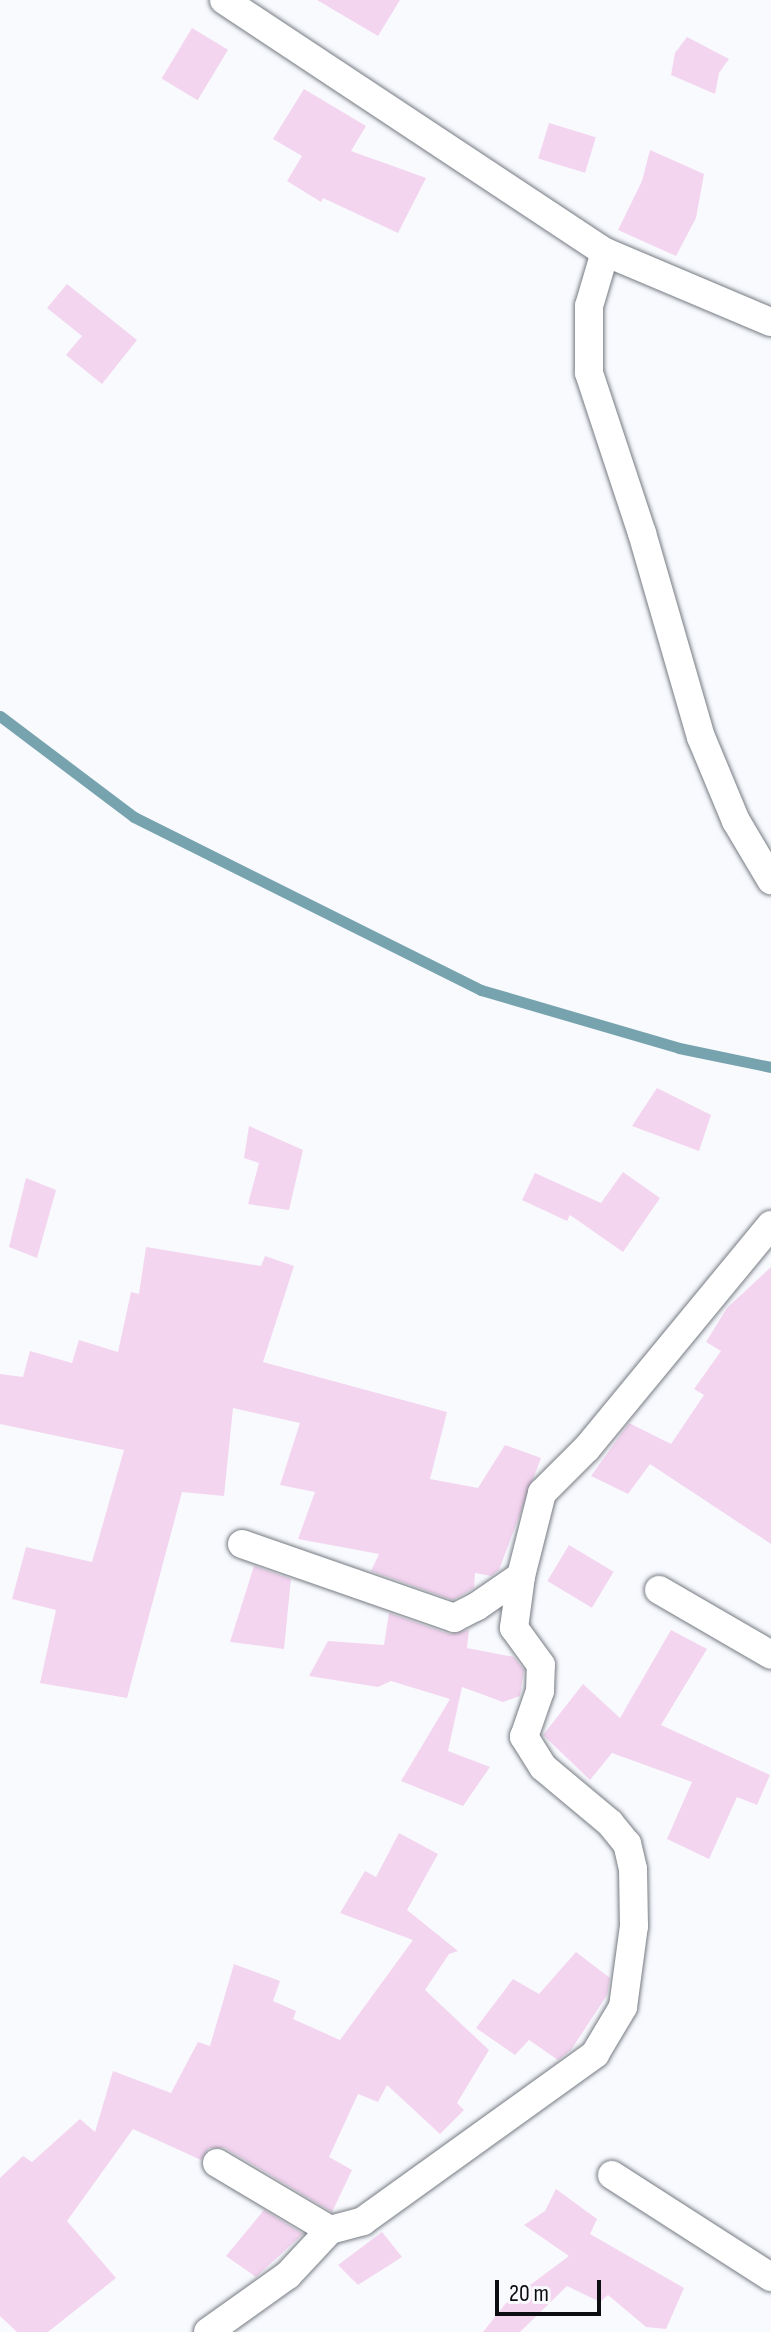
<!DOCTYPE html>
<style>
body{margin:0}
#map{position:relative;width:771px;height:2332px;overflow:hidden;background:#f8fafe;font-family:"Sofia Sans Condensed",sans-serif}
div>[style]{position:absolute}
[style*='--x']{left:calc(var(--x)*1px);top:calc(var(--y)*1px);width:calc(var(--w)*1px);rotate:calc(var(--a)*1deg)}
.stream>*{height:11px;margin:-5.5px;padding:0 5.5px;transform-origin:5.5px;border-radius:5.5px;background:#77a3af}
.building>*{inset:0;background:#f4d5f0;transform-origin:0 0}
.roads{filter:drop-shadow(0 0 2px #767b82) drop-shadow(0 0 2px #767b82)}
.street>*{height:28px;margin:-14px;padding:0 14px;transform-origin:14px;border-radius:14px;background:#fff}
span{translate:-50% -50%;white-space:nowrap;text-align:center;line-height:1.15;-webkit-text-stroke:7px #f8fafe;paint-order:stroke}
.scale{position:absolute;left:495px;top:2280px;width:106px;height:36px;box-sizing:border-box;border:4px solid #0d0e11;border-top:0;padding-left:10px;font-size:24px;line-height:28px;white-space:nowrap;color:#0d0e11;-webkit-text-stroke:6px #f8fafe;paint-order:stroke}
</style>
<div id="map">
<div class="stream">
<div style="--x:0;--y:716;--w:168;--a:37"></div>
<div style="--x:134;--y:817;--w:388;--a:26.5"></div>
<div style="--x:481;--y:990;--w:206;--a:16.3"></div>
<div style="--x:679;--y:1048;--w:94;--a:11.7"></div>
</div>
<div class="building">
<div style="clip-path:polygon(317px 0,400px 0,378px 36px)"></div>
<div style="left:192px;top:28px;width:42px;height:59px;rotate:31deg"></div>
<div style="clip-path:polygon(687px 37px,729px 59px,719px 73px,715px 94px,671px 75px,675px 53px)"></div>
<div style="clip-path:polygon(304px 89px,366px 126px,351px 151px,426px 178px,398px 233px,323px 198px,321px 202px,287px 181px,302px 156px,273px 139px)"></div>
<div style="left:549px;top:123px;width:49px;height:37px;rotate:17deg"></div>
<div style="clip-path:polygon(650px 150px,704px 174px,696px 218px,676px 256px,618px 230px,642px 181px)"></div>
<div style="clip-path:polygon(67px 284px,137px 340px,102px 384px,66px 355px,82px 336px,47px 308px)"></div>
<div style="clip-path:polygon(657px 1088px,711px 1115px,699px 1151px,632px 1126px)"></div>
<div style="clip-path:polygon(249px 1126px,303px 1150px,289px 1210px,248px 1204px,259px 1163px,244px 1158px)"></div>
<div style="clip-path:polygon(623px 1172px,660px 1198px,623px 1252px,570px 1215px,567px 1221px,522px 1200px,535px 1173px,601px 1203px)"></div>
<div style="clip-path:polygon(26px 1178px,56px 1190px,37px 1258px,9px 1247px)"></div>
<div style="clip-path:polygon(146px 1247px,261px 1266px,265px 1256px,294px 1266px,263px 1362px,447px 1412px,430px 1479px,478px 1488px,505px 1445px,541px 1458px,499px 1570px,491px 1576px,475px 1573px,474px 1588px,453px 1600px,371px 1571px,379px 1554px,298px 1539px,315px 1492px,280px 1485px,300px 1423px,233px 1408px,224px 1496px,182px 1492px,127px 1698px,40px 1683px,56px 1610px,12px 1599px,26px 1547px,92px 1562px,124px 1450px,0 1424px,0 1374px,23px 1377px,30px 1351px,72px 1363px,79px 1340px,118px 1352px,131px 1292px,139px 1294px)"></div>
<div style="clip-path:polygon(771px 1267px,771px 1544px,650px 1464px,628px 1494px,591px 1476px,629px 1423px,671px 1444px,704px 1395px,694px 1389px,721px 1351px,706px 1342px,727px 1308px)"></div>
<div style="left:569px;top:1545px;width:52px;height:42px;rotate:31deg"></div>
<div style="clip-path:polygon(254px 1566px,291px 1579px,284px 1649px,230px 1642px)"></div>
<div style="clip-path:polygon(389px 1613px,449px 1634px,469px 1630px,467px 1648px,514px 1657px,524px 1670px,520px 1696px,503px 1702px,462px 1687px,448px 1751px,490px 1767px,463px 1806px,401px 1781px,450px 1699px,391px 1681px,378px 1687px,309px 1676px,328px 1641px,384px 1645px)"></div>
<div style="clip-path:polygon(671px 1630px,707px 1649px,661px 1725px,770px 1775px,757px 1805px,737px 1797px,709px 1859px,667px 1839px,692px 1782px,612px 1753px,590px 1780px,543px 1735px,583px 1684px,620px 1718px)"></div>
<div style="clip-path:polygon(399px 1833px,438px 1854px,407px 1910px,458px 1951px,449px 1954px,425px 1990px,489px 2050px,457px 2103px,464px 2110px,440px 2134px,387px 2085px,378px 2102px,358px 2094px,329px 2157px,352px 2170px,332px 2212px,225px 2148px,209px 2148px,201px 2160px,133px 2129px,67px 2221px,116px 2278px,48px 2332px,17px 2332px,0 2316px,0 2178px,23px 2156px,32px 2162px,80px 2119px,95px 2132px,113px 2071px,171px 2093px,198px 2042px,210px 2046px,234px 1964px,280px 1981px,273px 2001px,296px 2011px,293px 2019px,340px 2040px,413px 1940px,340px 1913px,365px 1871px,376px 1877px)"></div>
<div style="clip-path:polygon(576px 1952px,610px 1978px,607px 1995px,571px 2050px,558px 2060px,529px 2040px,515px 2055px,476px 2028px,513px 1979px,539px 1994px)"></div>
<div style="clip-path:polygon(556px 2189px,597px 2219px,590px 2234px,684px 2288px,666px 2329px,646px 2327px,608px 2295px,600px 2302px,567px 2286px,520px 2332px,483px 2332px,506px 2303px,569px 2256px,524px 2225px,545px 2211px)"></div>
<div style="clip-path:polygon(264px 2210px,303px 2234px,256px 2277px,226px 2256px)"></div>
<div style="clip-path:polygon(382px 2232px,402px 2257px,358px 2285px,338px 2265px)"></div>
</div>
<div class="roads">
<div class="street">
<div style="--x:224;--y:0;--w:457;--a:33.5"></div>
<div style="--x:605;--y:252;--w:180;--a:22.9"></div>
<div style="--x:605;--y:252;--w:56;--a:106.5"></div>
<div style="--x:589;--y:306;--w:67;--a:90"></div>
<div style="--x:589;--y:373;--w:169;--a:71.7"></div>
<div style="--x:642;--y:533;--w:212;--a:73.9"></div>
<div style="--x:701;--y:737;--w:91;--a:67.4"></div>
<div style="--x:736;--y:821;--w:69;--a:59.3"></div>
<div style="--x:242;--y:1544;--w:225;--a:19.2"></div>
<div style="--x:454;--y:1618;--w:25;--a:-27"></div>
<div style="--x:476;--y:1607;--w:55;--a:-34.6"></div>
<div style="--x:521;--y:1576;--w:86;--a:-75.8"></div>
<div style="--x:542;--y:1493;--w:64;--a:-45"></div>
<div style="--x:587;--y:1448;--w:289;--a:-50.5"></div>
<div style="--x:659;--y:1590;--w:129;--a:30.1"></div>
<div style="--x:217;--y:2163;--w:131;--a:30.7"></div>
<div style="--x:330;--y:2230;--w:34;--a:-15"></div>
<div style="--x:363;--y:2221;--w:286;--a:-35.7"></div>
<div style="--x:595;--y:2054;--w:55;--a:-59.2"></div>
<div style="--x:623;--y:2007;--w:82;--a:-82.3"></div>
<div style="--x:634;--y:1926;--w:57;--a:-91"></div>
<div style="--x:633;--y:1869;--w:26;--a:-103"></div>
<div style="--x:627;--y:1844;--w:27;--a:-129"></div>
<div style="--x:610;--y:1823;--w:87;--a:-140.1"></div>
<div style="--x:543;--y:1767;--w:36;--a:-122"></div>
<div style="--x:524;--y:1737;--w:49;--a:-70.8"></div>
<div style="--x:540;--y:1691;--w:26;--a:-88"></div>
<div style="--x:541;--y:1665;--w:46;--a:-126.1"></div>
<div style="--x:514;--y:1628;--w:52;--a:-82.3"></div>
<div style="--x:612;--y:2175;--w:189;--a:32.7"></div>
<div style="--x:208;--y:2332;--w:98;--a:-35.5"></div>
<div style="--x:288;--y:2275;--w:62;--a:-47"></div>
</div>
</div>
<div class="scale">20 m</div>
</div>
